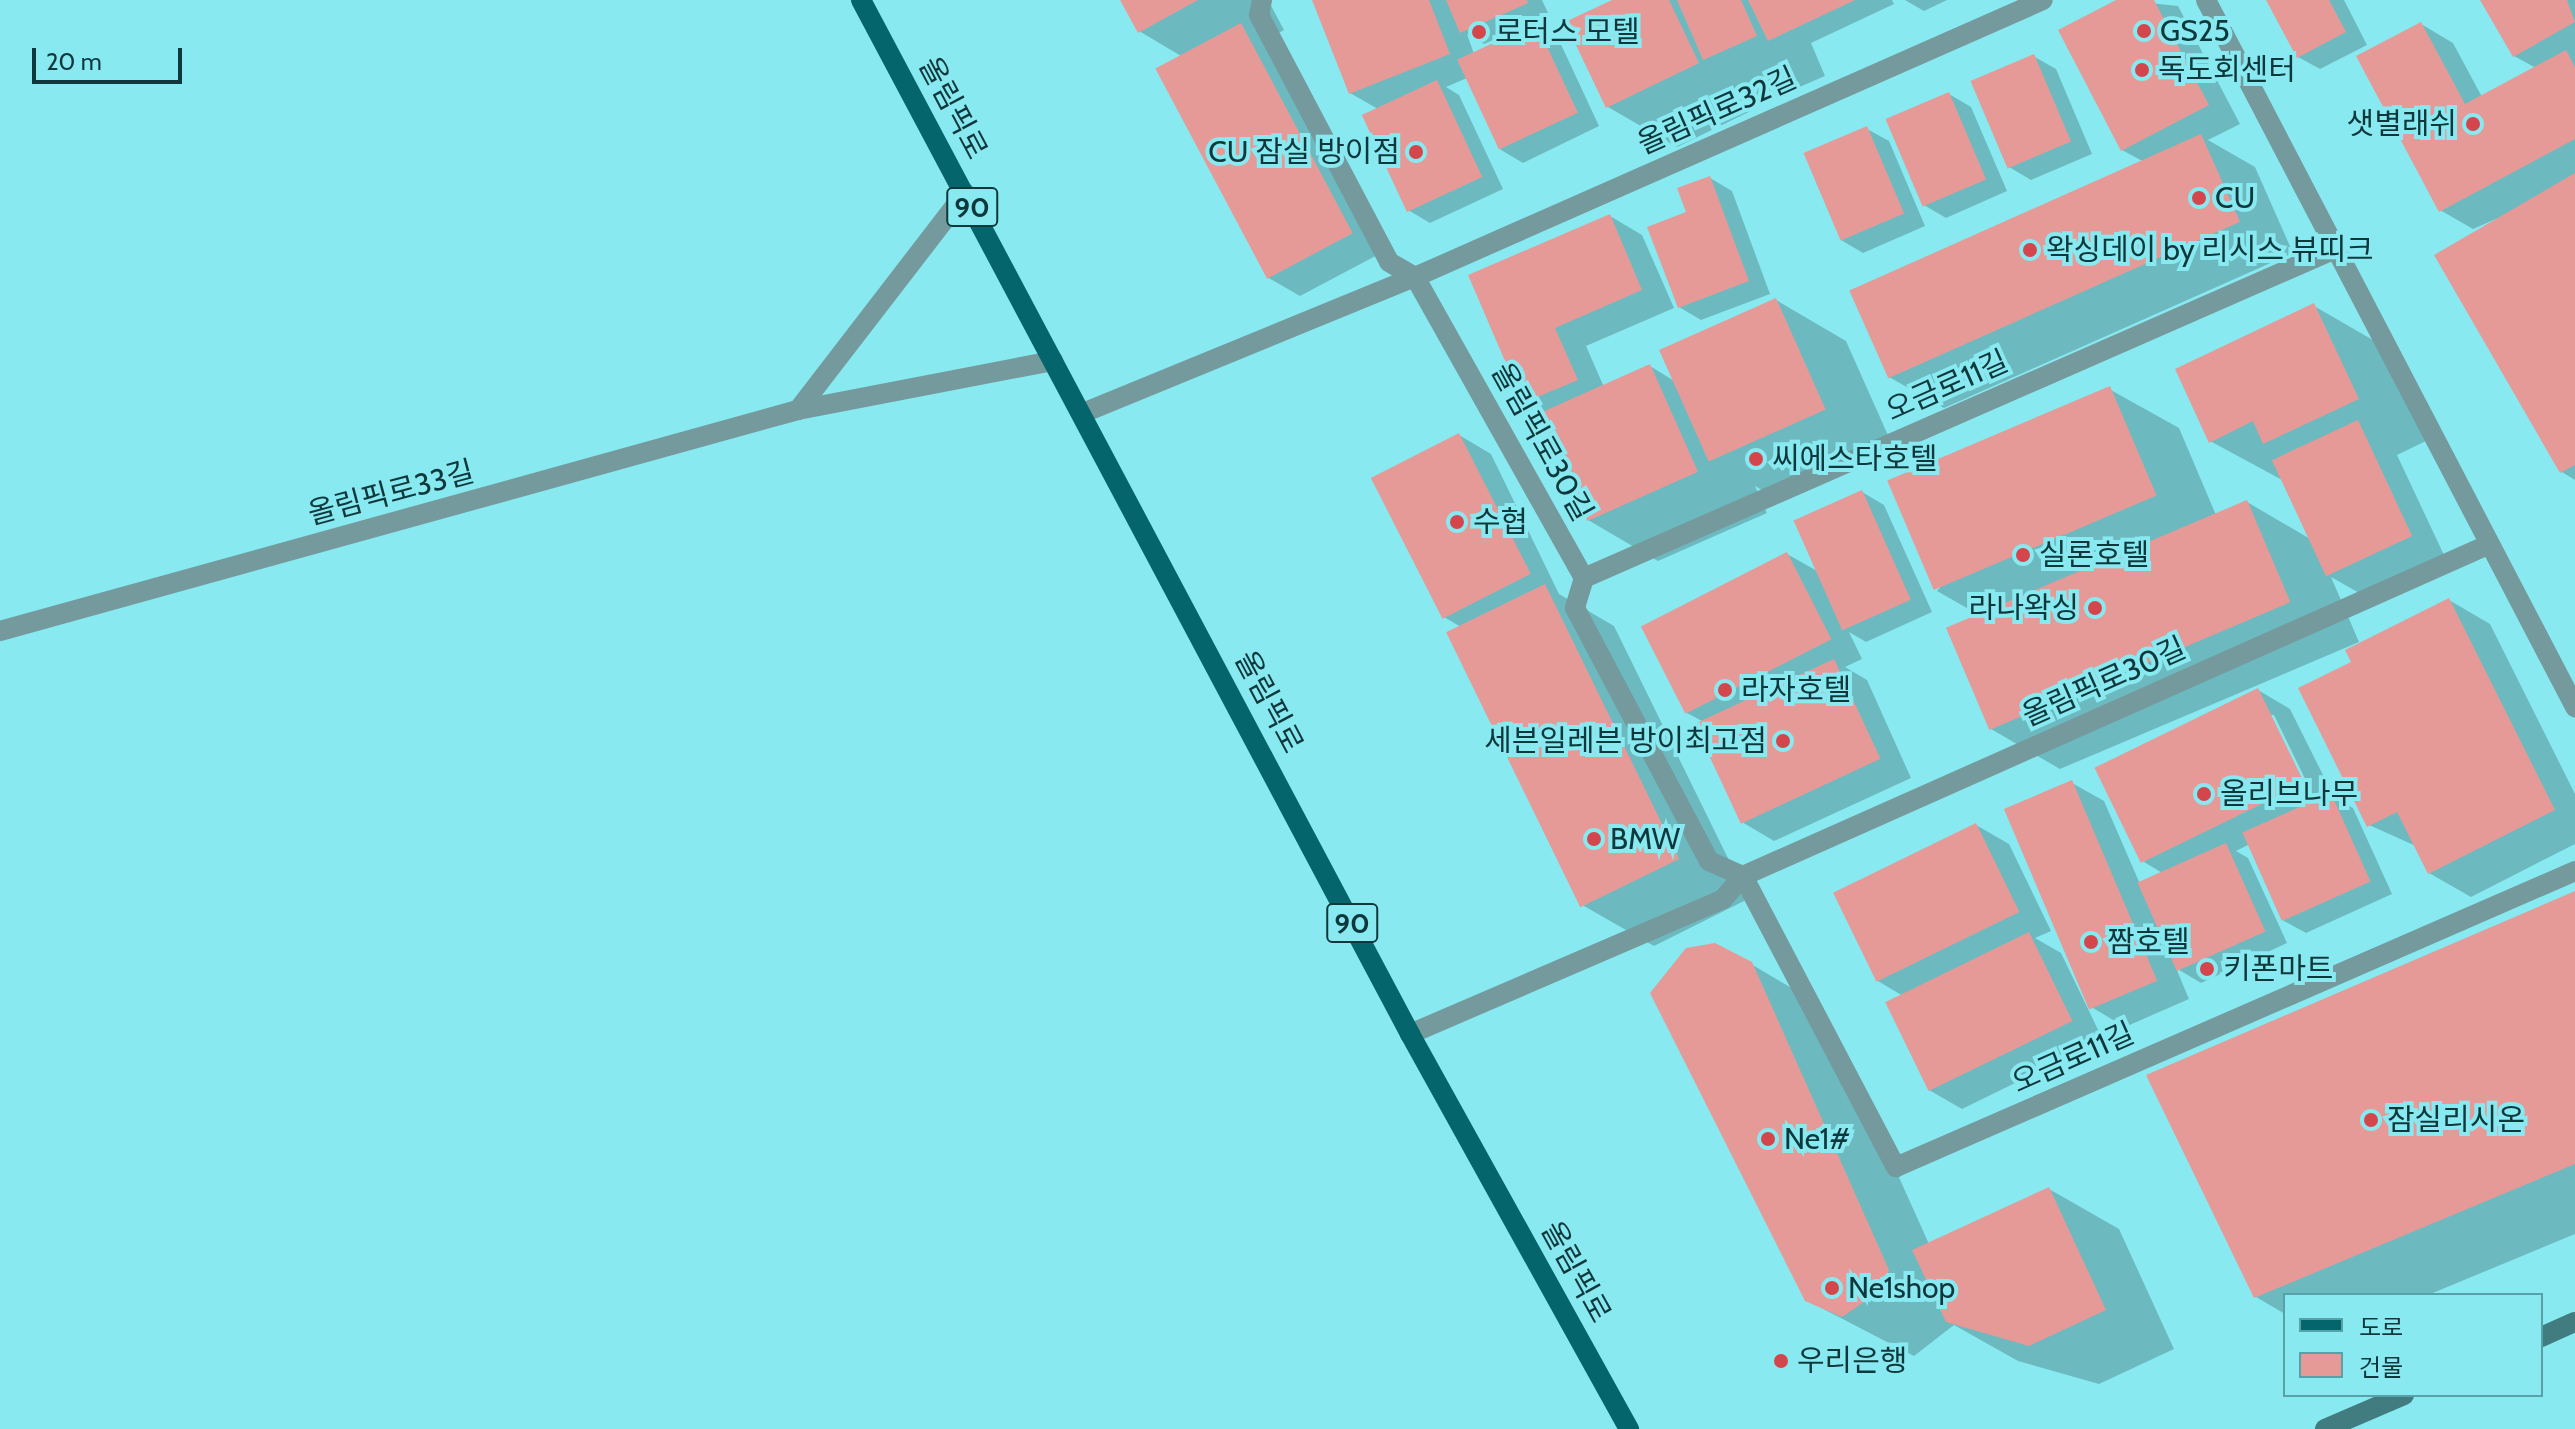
<!DOCTYPE html>
<meta charset="utf-8">
<style>
body{margin:0}
#map{position:relative;width:2575px;height:1429px;overflow:hidden;background:#88e9f0;font-family:Cabin,"Noto Sans KR",sans-serif}
div>[style]{position:absolute}
[style*='--x']{left:calc(var(--x)*1px);top:calc(var(--y)*1px);width:calc(var(--w)*1px);rotate:calc(var(--a)*1deg)}
.shadow>*{inset:0;background:#0003}
.building>*{inset:0;background:#e69a97;transform-origin:0 0}
.minor>*{height:20px;margin:-10px;padding:0 10px;transform-origin:10px;border-radius:10px;background:#749a9d}
.tertiary>*{height:20px;margin:-10px;padding:0 10px;transform-origin:10px;border-radius:10px;background:#749a9d}
.secondary>*{height:20px;margin:-10px;padding:0 10px;transform-origin:10px;border-radius:10px;background:#407c80}
.primary>*{height:20px;margin:-10px;padding:0 10px;transform-origin:10px;border-radius:10px;background:#04666c}
.dots>*{width:22px;height:22px;translate:-50% -50%;box-sizing:border-box;border:4px solid #88e9f0;border-radius:50%}
span{translate:-50% -50%;white-space:nowrap;text-align:center;line-height:1.15;-webkit-text-stroke:8px #88e9f0;paint-order:stroke}
.shield-label span{padding:2px 6px;background:#88e9f0;border:2px solid;border-radius:6px;-webkit-text-stroke-width:0}
.shield-label{font-size:28px;color:#0e383c;font-weight:700}
.poi-label{font-size:30px;color:#0e383c}
.left{translate:0 -50%;text-align:left}
.right{translate:-100% -50%;text-align:right}
.street-label{font-size:30px;color:#0e383c}
.legend{position:absolute;left:2283px;top:1293px;width:260px;height:104px;box-sizing:border-box;background:#88e9f0;border:2px solid #57a2a8;margin:0;padding:10px 14px;list-style:none;font-size:24px;color:#0e383c}
.legend li{display:flex;align-items:center;gap:16px;height:40px}
.legend b{width:40px;border:2px solid #57a2a8}
.scale{position:absolute;left:32px;top:48px;width:150px;height:36px;box-sizing:border-box;border:4px solid #0e383c;border-top:0;padding-left:10px;font-size:24px;line-height:28px;white-space:nowrap;color:#0e383c;-webkit-text-stroke:6px #88e9f0;paint-order:stroke}
</style>
<div id="map">
<div class="shadow">
<div style="clip-path:polygon(1122px 0,1268px 0,1284px 30px,1266px 40px,1383px 252px,1300px 296px,1267px 277px,1181px 56px,1139px 31px)"></div>
<div style="clip-path:polygon(evenodd,1314px 0,1542px 0,1549px 15px,1532px 23px,1558px 38px,1599px 126px,1523px 163px,1501px 150px,1467px 78px,1446px 87px,1459px 95px,1503px 189px,1430px 223px,1408px 210px,1378px 109px,1350px 93px,1314px 0,1521px 28px,1474px 54px,1467px 34px,1484px 44px,1521px 28px)"></div>
<div style="clip-path:polygon(1616px 0,1892px 0,1894px 4px,1811px 43px,1825px 76px,1774px 98px,1761px 91px,1767px 103px,1677px 147px,1608px 107px)"></div>
<div style="clip-path:polygon(1905px 0,1947px 0,1924px 11px)"></div>
<div style="clip-path:polygon(2121px 0,2178px 6px,2240px 124px,2208px 140px,2255px 167px,2293px 253px,1944px 408px,1889px 377px,2144px 162px,2122px 150px)"></div>
<div style="clip-path:polygon(2269px 0,2344px 0,2367px 45px,2320px 69px,2298px 57px)"></div>
<div style="clip-path:polygon(2482px 0,2575px 0,2575px 480px,2562px 472px,2512px 212px,2473px 229px,2440px 210px,2421px 24px,2453px 43px,2482px 97px,2536px 68px,2514px 56px)"></div>
<div style="clip-path:polygon(2033px 56px,2056px 69px,2092px 154px,2031px 180px,2009px 167px)"></div>
<div style="clip-path:polygon(1949px 94px,1971px 107px,2007px 191px,1946px 218px,1924px 205px)"></div>
<div style="clip-path:polygon(1867px 129px,1889px 141px,1925px 226px,1863px 253px,1841px 240px)"></div>
<div style="clip-path:polygon(1710px 178px,1732px 191px,1770px 294px,1701px 320px,1679px 307px,1689px 213px)"></div>
<div style="clip-path:polygon(1610px 216px,1642px 235px,1674px 308px,1586px 346px,1604px 387px,1650px 366px,1676px 382px,1776px 300px,1846px 341px,1895px 451px,1781px 501px,1755px 486px,1767px 513px,1658px 561px,1588px 520px,1544px 413px,1524px 402px,1471px 276px)"></div>
<div style="clip-path:polygon(2314px 306px,2385px 347px,2428px 440px,2397px 455px,2444px 555px,2361px 594px,2331px 577px,2359px 642px,2060px 769px,1991px 729px,1981px 616px,1937px 591px,2109px 389px,2179px 428px,2216px 515px,2247px 502px,2312px 540px,2284px 481px,2210px 441px)"></div>
<div style="clip-path:polygon(1459px 435px,1491px 454px,1559px 594px,1614px 626px,1748px 899px,1654px 946px,1584px 906px,1461px 627px,1444px 617px)"></div>
<div style="clip-path:polygon(1862px 492px,1884px 505px,1932px 612px,1866px 642px,1849px 632px,1862px 659px,1845px 667px,1867px 680px,1911px 778px,1774px 841px,1742px 822px,1702px 721px,1685px 712px,1787px 554px,1819px 572px)"></div>
<div style="clip-path:polygon(2449px 600px,2490px 624px,2575px 794px,2575px 844px,2471px 897px,2429px 873px,2416px 846px,2369px 825px,2353px 663px)"></div>
<div style="clip-path:polygon(evenodd,2258px 690px,2290px 709px,2334px 797px,2353px 808px,2392px 894px,2306px 933px,2284px 921px,2250px 844px,2236px 851px,2248px 858px,2287px 943px,2201px 983px,2176px 968px,2189px 999px,2125px 1027px,2093px 1008px,2072px 783px,2104px 801px,2140px 884px,2164px 874px,2144px 862px,2258px 690px,2269px 715px,2274px 715px,2311px 791px,2307px 793px,2269px 715px)"></div>
<div style="clip-path:polygon(1976px 825px,2009px 844px,2051px 931px,2035px 938px,2061px 953px,2103px 1040px,1962px 1109px,1929px 1090px,1903px 996px,1878px 981px)"></div>
<div style="clip-path:polygon(2575px 894px,2575px 1234px,2428px 1295px,2285px 1295px,2285px 1314px,2256px 1297px)"></div>
<div style="clip-path:polygon(1751px 964px,1822px 1006px,1929px 1244px,2049px 1189px,2119px 1229px,2174px 1349px,2099px 1384px,2018px 1361px,1954px 1325px,1914px 1356px,1806px 1300px)"></div>
</div>
<div class="building">
<div style="clip-path:polygon(1120px 0,1198px 0,1138px 33px)"></div>
<div style="clip-path:polygon(1312px 0,1429px 0,1450px 54px,1349px 94px)"></div>
<div style="clip-path:polygon(1446px 0,1527px 0,1528px 3px,1460px 33px)"></div>
<div style="clip-path:polygon(1612px 0,1669px 0,1699px 63px,1606px 108px,1565px 22px)"></div>
<div style="clip-path:polygon(1677px 0,1741px 0,1757px 36px,1703px 60px)"></div>
<div style="clip-path:polygon(1748px 0,1855px 0,1768px 41px)"></div>
<div style="clip-path:polygon(2116px 0,2154px 0,2209px 105px,2121px 151px,2058px 30px)"></div>
<div style="clip-path:polygon(2266px 0,2329px 0,2346px 32px,2297px 58px)"></div>
<div style="clip-path:polygon(2480px 0,2567px 0,2575px 22px,2513px 57px)"></div>
<div style="clip-path:polygon(2421px 22px,2465px 104px,2566px 50px,2575px 67px,2575px 139px,2439px 212px,2356px 56px)"></div>
<div style="left:1241px;top:23px;width:238px;height:97px;rotate:62deg"></div>
<div style="left:1536px;top:23px;width:99px;height:87px;rotate:65deg"></div>
<div style="left:2034px;top:54px;width:95px;height:69px;rotate:67deg"></div>
<div style="left:1437px;top:80px;width:107px;height:83px;rotate:65deg"></div>
<div style="left:1949px;top:92px;width:95px;height:69px;rotate:67deg"></div>
<div style="left:1867px;top:126px;width:95px;height:69px;rotate:67deg"></div>
<div style="left:2201px;top:134px;width:96px;height:385px;rotate:66deg"></div>
<div style="clip-path:polygon(2575px 173px,2575px 465px,2560px 473px,2434px 255px)"></div>
<div style="clip-path:polygon(1710px 176px,1749px 281px,1678px 308px,1647px 227px,1686px 212px,1677px 188px)"></div>
<div style="clip-path:polygon(1610px 214px,1642px 290px,1555px 328px,1578px 380px,1523px 403px,1468px 275px)"></div>
<div style="left:1776px;top:298px;width:122px;height:128px;rotate:66deg"></div>
<div style="clip-path:polygon(2314px 303px,2359px 399px,2263px 444px,2253px 421px,2209px 443px,2175px 369px)"></div>
<div style="left:1650px;top:364px;width:118px;height:121px;rotate:66deg"></div>
<div style="left:2110px;top:386px;width:119px;height:242px;rotate:67deg"></div>
<div style="left:2358px;top:420px;width:128px;height:95px;rotate:65deg"></div>
<div style="left:1459px;top:433px;width:158px;height:99px;rotate:63deg"></div>
<div style="left:1862px;top:490px;width:120px;height:75px;rotate:66deg"></div>
<div style="left:2247px;top:500px;width:111px;height:327px;rotate:67deg"></div>
<div style="left:1787px;top:552px;width:98px;height:164px;rotate:63deg"></div>
<div style="left:1545px;top:584px;width:306px;height:110px;rotate:64deg"></div>
<div style="clip-path:polygon(2449px 598px,2555px 810px,2428px 874px,2397px 812px,2367px 827px,2298px 688px,2351px 662px,2345px 650px)"></div>
<div style="left:1834px;top:659px;width:110px;height:154px;rotate:65deg"></div>
<div style="left:2258px;top:688px;width:106px;height:182px;rotate:64deg"></div>
<div style="left:2072px;top:780px;width:218px;height:74px;rotate:67deg"></div>
<div style="left:2331px;top:793px;width:97px;height:97px;rotate:66deg"></div>
<div style="left:1976px;top:823px;width:99px;height:159px;rotate:64deg"></div>
<div style="left:2226px;top:843px;width:97px;height:97px;rotate:66deg"></div>
<div style="clip-path:polygon(2575px 891px,2575px 1164px,2254px 1298px,2146px 1075px)"></div>
<div style="left:2029px;top:932px;width:99px;height:160px;rotate:64deg"></div>
<div style="clip-path:polygon(1715px 943px,1752px 962px,1889px 1270px,1880px 1291px,1842px 1317px,1805px 1301px,1650px 993px,1686px 948px)"></div>
<div style="clip-path:polygon(2049px 1187px,2106px 1310px,2029px 1346px,1946px 1322px,1912px 1250px)"></div>
</div>
<div class="minor">
<div style="--x:1262;--y:0;--w:15;--a:101"></div>
<div style="--x:1259;--y:15;--w:279;--a:62.2"></div>
<div style="--x:1389;--y:262;--w:30;--a:30"></div>
<div style="--x:1415;--y:277;--w:345;--a:60.7"></div>
<div style="--x:1584;--y:578;--w:31;--a:107"></div>
<div style="--x:1575;--y:608;--w:286;--a:62.1"></div>
<div style="--x:1709;--y:861;--w:37;--a:24"></div>
<div style="--x:1743;--y:876;--w:329;--a:62.3"></div>
<div style="--x:1896;--y:1167;--w:741;--a:-23.55"></div>
<div style="--x:798;--y:410;--w:274;--a:-52.4"></div>
<div style="--x:1584;--y:578;--w:818;--a:-23.65"></div>
<div style="--x:0;--y:631;--w:828;--a:-15.48"></div>
<div style="--x:798;--y:410;--w:260;--a:-10.9"></div>
<div style="--x:1410;--y:1034;--w:341;--a:-23.3"></div>
<div style="--x:1723;--y:899;--w:30;--a:-49"></div>
<div style="--x:1743;--y:876;--w:817;--a:-23.96"></div>
</div>
<div class="tertiary">
<div style="--x:2206;--y:0;--w:798;--a:62.44"></div>
<div style="--x:1083;--y:413;--w:359;--a:-22.3"></div>
<div style="--x:1415;--y:277;--w:686;--a:-23.8"></div>
</div>
<div class="secondary">
<div style="--x:2541;--y:1337;--w:37;--a:-24"></div>
<div style="--x:2325;--y:1429;--w:86;--a:-23.3"></div>
</div>
<div class="primary">
<div style="--x:861;--y:0;--w:1171;--a:62.03"></div>
<div style="--x:1410;--y:1034;--w:452;--a:61"></div>
</div>
<div class="dots">
<div style="left:2144px;top:31px;background:#d5454c"></div>
<div style="left:1479px;top:32px;background:#d5454c"></div>
<div style="left:2142px;top:70px;background:#d5454c"></div>
<div style="left:2473px;top:124px;background:#d5454c"></div>
<div style="left:1416px;top:152px;background:#d5454c"></div>
<div style="left:2199px;top:198px;background:#d5454c"></div>
<div style="left:2030px;top:250px;background:#d5454c"></div>
<div style="left:1756px;top:459px;background:#d5454c"></div>
<div style="left:1457px;top:522px;background:#d5454c"></div>
<div style="left:2023px;top:555px;background:#d5454c"></div>
<div style="left:2095px;top:608px;background:#d5454c"></div>
<div style="left:1725px;top:690px;background:#d5454c"></div>
<div style="left:1783px;top:741px;background:#d5454c"></div>
<div style="left:2204px;top:794px;background:#d5454c"></div>
<div style="left:1594px;top:839px;background:#d5454c"></div>
<div style="left:2091px;top:942px;background:#d5454c"></div>
<div style="left:2207px;top:969px;background:#d5454c"></div>
<div style="left:2371px;top:1120px;background:#d5454c"></div>
<div style="left:1768px;top:1139px;background:#d5454c"></div>
<div style="left:1832px;top:1288px;background:#d5454c"></div>
<div style="left:1781px;top:1361px;background:#d5454c"></div>
</div>
<div class="shield-label">
<span style="left:972px;top:207px">90</span>
<span style="left:1352px;top:923px">90</span>
</div>
<div class="poi-label">
<span class="left" style="left:2160px;top:31px">GS25</span>
<span class="left" style="left:1495px;top:32px">로터스 모텔</span>
<span class="left" style="left:2158px;top:70px">독도회센터</span>
<span class="right" style="left:2457px;top:124px">샛별래쉬</span>
<span class="right" style="left:1400px;top:152px">CU 잠실 방이점</span>
<span class="left" style="left:2215px;top:198px">CU</span>
<span class="left" style="left:2046px;top:250px">왁싱데이 by 리시스 뷰띠크</span>
<span class="left" style="left:1772px;top:459px">씨에스타호텔</span>
<span class="left" style="left:1473px;top:522px">수협</span>
<span class="left" style="left:2039px;top:555px">실론호텔</span>
<span class="right" style="left:2079px;top:608px">라나왁싱</span>
<span class="left" style="left:1741px;top:690px">라자호텔</span>
<span class="right" style="left:1767px;top:741px">세븐일레븐 방이최고점</span>
<span class="left" style="left:2220px;top:794px">올리브나무</span>
<span class="left" style="left:1610px;top:839px">BMW</span>
<span class="left" style="left:2107px;top:942px">짬호텔</span>
<span class="left" style="left:2223px;top:969px">키폰마트</span>
<span class="left" style="left:2387px;top:1120px">잠실리시온</span>
<span class="left" style="left:1784px;top:1139px">Ne1#</span>
<span class="left" style="left:1848px;top:1288px">Ne1shop</span>
<span class="left" style="left:1797px;top:1361px">우리은행</span>
</div>
<div class="street-label">
<span style="left:953px;top:108px;rotate:62deg">올림픽로</span>
<span style="left:1717px;top:111px;rotate:-24deg">올림픽로32길</span>
<span style="left:1947px;top:386px;rotate:-24deg">오금로11길</span>
<span style="left:1542px;top:442px;rotate:61deg">올림픽로30길</span>
<span style="left:391px;top:493px;rotate:-15deg">올림픽로33길</span>
<span style="left:2104px;top:682px;rotate:-24deg">올림픽로30길</span>
<span style="left:1269px;top:702px;rotate:62deg">올림픽로</span>
<span style="left:2073px;top:1058px;rotate:-24deg">오금로11길</span>
<span style="left:1576px;top:1272px;rotate:61deg">올림픽로</span>
</div>
<ul class="legend">
<li><b style="height:10px;background:#04666c"></b>도로</li>
<li><b style="height:22px;background:#e69a97"></b>건물</li>
</ul>
<div class="scale">20 m</div>
</div>
